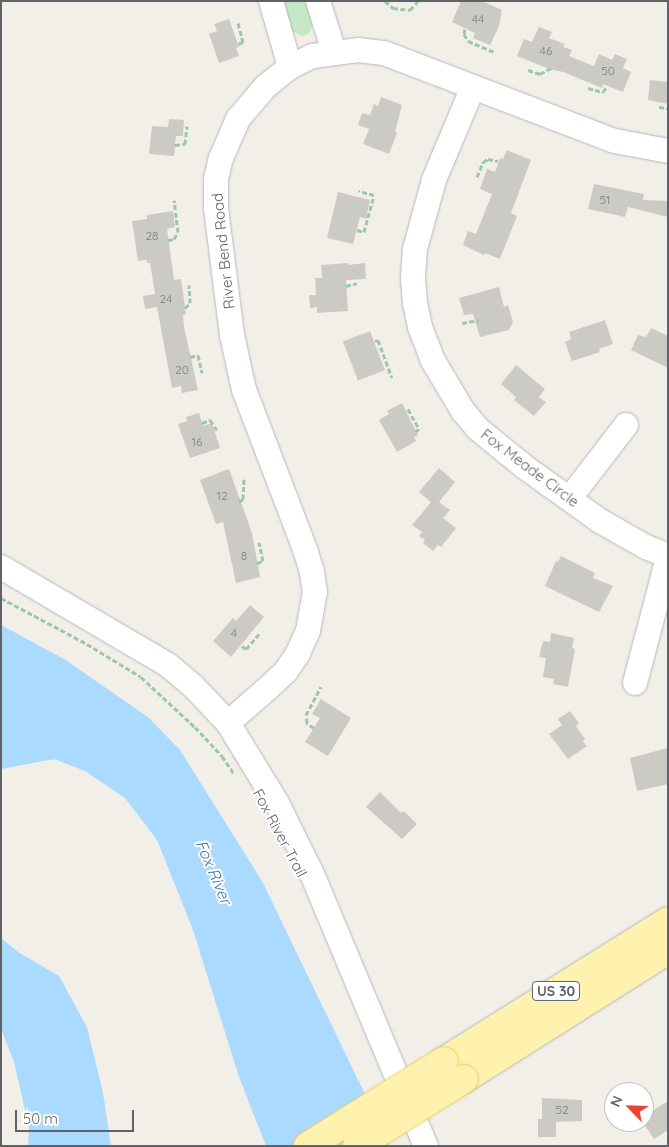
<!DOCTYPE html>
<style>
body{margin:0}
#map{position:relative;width:669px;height:1147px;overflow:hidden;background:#f1efe8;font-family:Quicksand,sans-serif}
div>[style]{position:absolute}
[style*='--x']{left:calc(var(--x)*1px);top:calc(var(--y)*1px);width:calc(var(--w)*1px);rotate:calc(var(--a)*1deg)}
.green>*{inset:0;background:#c5e8c5}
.water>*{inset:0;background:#aadaff}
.building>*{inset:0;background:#cccac5;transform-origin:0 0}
.path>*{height:3px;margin-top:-1.5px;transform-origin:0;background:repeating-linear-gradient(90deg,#9cc7a9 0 5px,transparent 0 7.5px)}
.roads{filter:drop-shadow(0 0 1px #b5b8bc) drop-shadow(0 0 1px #b5b8bc)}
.minor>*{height:24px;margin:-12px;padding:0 12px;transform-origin:12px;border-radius:12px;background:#fff}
.major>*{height:28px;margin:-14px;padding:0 14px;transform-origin:14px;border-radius:14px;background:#fff2af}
.bridges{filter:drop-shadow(0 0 1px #f2c960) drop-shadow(0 0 1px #f2c960)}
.major-bridge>*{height:28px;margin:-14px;padding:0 14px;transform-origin:14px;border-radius:14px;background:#fff2af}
span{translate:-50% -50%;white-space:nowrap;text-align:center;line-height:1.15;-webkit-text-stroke:4px #fff;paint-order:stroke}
.number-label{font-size:12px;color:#7a7d7f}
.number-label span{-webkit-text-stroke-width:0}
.shield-label span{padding:1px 4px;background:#fff;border:1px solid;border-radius:4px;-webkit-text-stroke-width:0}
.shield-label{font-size:14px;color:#5f6368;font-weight:700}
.street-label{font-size:15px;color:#5f6368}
.water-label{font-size:16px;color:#4174aa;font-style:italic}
.frame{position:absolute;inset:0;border:2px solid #5f6368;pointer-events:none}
.north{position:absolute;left:604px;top:1082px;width:50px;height:50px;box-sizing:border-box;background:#fff;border:1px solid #bfc1c3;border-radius:50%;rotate:294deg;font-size:14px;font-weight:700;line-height:20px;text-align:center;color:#5f6368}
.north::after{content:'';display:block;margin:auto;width:18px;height:22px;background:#ea4335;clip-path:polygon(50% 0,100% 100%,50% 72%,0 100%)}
.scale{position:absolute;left:15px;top:1110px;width:119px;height:22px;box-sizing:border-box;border:2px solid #5f6368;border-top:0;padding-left:6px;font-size:15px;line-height:18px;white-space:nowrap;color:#5f6368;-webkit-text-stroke:4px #fff;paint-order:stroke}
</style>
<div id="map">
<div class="green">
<div style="clip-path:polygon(281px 1px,306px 1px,313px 22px,310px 33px,303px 36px,293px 32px)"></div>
</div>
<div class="water">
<div style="clip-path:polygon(1px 625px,64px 659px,148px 717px,180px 750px,262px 881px,390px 1146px,266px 1146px,239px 1077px,193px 930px,157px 840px,125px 798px,85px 771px,54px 759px,1px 769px)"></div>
<div style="clip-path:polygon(1px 938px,18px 952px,59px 976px,87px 1027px,103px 1093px,111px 1146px,28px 1146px,29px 1128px,14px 1062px,1px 1029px)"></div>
</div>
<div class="building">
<div style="clip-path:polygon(461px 1px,482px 1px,502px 10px,499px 26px,490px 45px,473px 38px,475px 33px,452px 22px)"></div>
<div style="clip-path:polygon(229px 19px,239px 47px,236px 48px,239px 56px,219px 63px,209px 34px,217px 31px,214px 24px)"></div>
<div style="clip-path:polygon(539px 27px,552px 32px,549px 38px,565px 44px,563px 47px,572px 50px,569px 56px,594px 66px,599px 54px,612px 60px,615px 54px,627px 59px,623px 68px,631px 72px,623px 92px,603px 84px,602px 88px,563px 72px,549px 69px,517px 56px,524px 39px,532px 42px)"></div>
<div style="clip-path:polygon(650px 80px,668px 82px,668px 104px,648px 100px)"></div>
<div style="clip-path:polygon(381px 97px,402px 105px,395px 132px,397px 133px,389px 154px,363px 144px,369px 129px,358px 125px,362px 113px,370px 115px,374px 104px,378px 106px)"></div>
<div style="clip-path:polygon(169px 119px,184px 120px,183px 136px,176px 136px,174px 156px,149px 154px,152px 126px,168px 127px)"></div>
<div style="clip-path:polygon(507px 150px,531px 160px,511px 213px,517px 216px,500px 259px,485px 253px,484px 255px,463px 245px,468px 231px,476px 234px,492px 194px,480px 189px,487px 169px,495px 172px,500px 158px,503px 159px)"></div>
<div style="clip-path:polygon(594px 184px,644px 194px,643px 200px,668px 201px,668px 217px,628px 207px,625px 217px,588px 209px)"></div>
<div style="clip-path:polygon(338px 192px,370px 200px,366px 219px,360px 217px,353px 244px,327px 238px)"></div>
<div style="clip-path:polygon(173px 211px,175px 227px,167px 229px,174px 280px,181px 279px,186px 314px,183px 315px,184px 327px,198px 390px,182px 393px,181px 386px,172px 388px,157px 307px,145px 309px,143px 296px,155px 294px,150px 263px,147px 263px,147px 260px,138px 261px,132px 221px,147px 219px,147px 215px)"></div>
<div style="clip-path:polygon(348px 263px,348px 265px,365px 263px,366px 279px,346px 280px,348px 311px,317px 313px,317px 307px,310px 308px,309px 295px,316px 295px,315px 278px,322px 278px,321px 265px)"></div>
<div style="clip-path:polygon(499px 287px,504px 307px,508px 305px,513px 322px,509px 330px,480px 337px,473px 314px,464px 315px,459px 298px)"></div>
<div style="clip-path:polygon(605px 320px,613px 344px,599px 349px,600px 352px,572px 361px,565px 342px,571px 339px,569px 332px)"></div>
<div style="clip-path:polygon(651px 328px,668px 336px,668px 368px,631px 350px,638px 335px,646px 337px)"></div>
<div style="left:370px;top:331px;width:42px;height:29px;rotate:69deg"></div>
<div style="clip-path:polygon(516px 365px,545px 389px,539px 397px,546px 402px,534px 416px,514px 400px,516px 397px,501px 384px)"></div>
<div style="clip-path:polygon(402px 403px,418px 435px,414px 437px,416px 441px,397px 452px,379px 420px,389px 414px,387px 411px)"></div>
<div style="clip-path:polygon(199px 413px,203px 426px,212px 423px,220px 448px,190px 458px,178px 424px,187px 421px,186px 417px)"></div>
<div style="clip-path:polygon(439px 468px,455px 482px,439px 502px,450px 510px,443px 518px,456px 528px,441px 547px,438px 545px,433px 551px,423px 543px,425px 540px,419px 536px,422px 532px,412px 525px,431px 502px,419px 492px)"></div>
<div style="clip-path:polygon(229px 469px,252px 533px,260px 577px,236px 583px,223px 522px,216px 524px,200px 480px)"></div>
<div style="clip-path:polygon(561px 556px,595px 573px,593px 578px,613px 586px,599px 612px,545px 586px,556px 561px,558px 562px)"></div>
<div style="clip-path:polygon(250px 605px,264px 617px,231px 657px,213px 641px,233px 618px,236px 621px)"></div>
<div style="clip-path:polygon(551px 633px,574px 638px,572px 648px,575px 649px,568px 687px,553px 684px,554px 679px,543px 677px,546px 658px,539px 657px,543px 641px,550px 642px)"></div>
<div style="clip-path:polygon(321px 699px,351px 718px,328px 756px,305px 742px,320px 718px,312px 714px)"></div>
<div style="clip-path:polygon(570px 711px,579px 723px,576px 726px,585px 739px,583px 741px,587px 746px,568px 759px,549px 734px,562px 725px,558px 719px)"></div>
<div style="clip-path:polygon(668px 748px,668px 784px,637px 791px,630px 758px)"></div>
<div style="clip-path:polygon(380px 792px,401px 813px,404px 811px,417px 824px,402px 839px,366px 807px)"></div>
<div style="clip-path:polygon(542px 1098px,582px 1100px,582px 1121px,556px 1122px,556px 1137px,538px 1137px,538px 1119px,542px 1119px)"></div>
<div style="clip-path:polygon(668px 1101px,668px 1130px,654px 1139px,644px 1124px,644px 1116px)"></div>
</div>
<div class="path">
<div style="--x:385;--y:1;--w:11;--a:41"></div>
<div style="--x:393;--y:8;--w:17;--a:7"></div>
<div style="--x:410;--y:10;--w:12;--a:-48"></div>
<div style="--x:238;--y:23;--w:20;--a:75"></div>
<div style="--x:243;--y:42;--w:5;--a:158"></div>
<div style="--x:465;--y:29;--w:5;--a:101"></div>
<div style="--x:464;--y:34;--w:8;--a:60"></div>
<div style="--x:468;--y:41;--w:28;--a:23"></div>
<div style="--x:528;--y:70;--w:13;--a:18"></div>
<div style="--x:540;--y:74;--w:13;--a:-29"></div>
<div style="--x:588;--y:88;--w:16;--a:15"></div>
<div style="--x:603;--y:92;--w:7;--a:-56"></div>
<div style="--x:659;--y:107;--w:9;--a:6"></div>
<div style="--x:175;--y:145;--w:10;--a:-6"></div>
<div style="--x:185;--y:144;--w:18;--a:-84"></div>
<div style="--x:477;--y:177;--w:16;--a:-68"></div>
<div style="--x:483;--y:162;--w:6;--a:-31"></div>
<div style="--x:488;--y:159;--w:10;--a:11"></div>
<div style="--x:357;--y:230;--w:7;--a:16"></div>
<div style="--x:364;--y:232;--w:38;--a:-75"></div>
<div style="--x:374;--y:195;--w:16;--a:-165"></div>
<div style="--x:168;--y:240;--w:6;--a:-9"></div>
<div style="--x:174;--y:239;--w:8;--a:-60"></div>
<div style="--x:178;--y:232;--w:32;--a:-97"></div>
<div style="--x:346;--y:286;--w:11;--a:-15"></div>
<div style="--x:185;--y:308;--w:7;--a:-45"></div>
<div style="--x:190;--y:303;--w:18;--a:-93"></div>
<div style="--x:462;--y:323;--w:17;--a:-10"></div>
<div style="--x:375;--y:341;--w:3;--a:-18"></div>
<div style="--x:378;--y:340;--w:40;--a:69.8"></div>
<div style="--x:190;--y:357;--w:8;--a:-14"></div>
<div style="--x:198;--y:355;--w:18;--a:77"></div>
<div style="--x:408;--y:409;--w:23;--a:61"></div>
<div style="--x:419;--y:429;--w:4;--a:146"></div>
<div style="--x:202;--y:423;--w:9;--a:-21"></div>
<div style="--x:210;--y:420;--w:12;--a:55"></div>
<div style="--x:239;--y:502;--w:5;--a:-37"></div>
<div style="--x:243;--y:499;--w:20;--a:-87"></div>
<div style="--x:257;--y:563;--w:6;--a:-18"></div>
<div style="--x:263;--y:561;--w:19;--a:-102"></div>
<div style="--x:1;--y:598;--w:98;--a:28.1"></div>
<div style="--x:87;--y:644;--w:63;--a:31.4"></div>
<div style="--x:141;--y:677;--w:74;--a:42.8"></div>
<div style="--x:195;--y:727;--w:40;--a:47"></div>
<div style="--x:222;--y:756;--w:22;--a:56"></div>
<div style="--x:242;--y:646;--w:5;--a:37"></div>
<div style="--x:246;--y:649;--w:21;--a:-49"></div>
<div style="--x:314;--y:728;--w:9;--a:-144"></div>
<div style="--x:307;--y:723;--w:8;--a:-97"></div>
<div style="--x:306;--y:715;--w:32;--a:-62"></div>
</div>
<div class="roads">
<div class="minor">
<div style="--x:271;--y:1;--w:69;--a:73.9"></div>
<div style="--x:318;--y:1;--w:53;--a:72.6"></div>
<div style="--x:473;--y:87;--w:101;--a:112.8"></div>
<div style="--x:434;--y:180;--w:72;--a:105.4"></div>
<div style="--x:415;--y:249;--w:30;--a:94"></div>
<div style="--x:413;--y:279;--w:24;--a:85"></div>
<div style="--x:415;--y:303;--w:25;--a:78"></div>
<div style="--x:420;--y:327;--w:34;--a:69"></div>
<div style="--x:432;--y:359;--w:61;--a:59.2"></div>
<div style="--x:463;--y:411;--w:23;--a:50"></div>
<div style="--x:478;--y:429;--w:62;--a:39.1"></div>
<div style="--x:526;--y:468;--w:91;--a:35.6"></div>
<div style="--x:600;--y:521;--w:53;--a:29.5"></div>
<div style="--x:646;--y:547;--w:24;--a:22"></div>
<div style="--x:570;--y:498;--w:92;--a:-52.5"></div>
<div style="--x:1;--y:567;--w:194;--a:30.4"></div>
<div style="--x:168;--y:665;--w:33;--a:40"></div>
<div style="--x:193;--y:686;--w:51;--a:46.6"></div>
<div style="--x:228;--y:723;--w:94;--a:58.5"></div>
<div style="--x:277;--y:803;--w:79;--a:63.8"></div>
<div style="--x:312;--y:874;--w:295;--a:67.3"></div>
<div style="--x:635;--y:683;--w:129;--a:-75.2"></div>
<div style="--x:228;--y:723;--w:52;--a:-41.1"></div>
<div style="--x:267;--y:689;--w:26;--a:-43"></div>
<div style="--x:286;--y:671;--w:22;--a:-56"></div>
<div style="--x:298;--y:653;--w:24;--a:-66"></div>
<div style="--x:308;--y:631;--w:40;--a:-80"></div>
<div style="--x:315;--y:592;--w:20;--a:-99"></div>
<div style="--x:312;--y:572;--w:21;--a:-107"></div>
<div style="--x:306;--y:552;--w:173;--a:-110.9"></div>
<div style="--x:244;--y:390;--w:56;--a:-102.3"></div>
<div style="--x:232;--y:335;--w:128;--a:-97.2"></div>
<div style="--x:216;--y:208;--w:29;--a:-90"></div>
<div style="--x:216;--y:179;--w:22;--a:-77"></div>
<div style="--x:221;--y:158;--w:43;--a:-66.4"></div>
<div style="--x:238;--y:119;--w:43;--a:-49.7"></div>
<div style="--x:266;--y:86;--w:31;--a:-38"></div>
<div style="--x:290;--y:67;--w:25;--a:-26"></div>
<div style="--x:313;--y:56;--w:45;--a:-7.6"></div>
<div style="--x:358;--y:50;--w:26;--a:7"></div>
<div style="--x:384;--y:53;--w:247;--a:20.9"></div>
<div style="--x:615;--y:141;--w:54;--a:10.7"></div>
</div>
<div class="major">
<div style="--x:444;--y:1061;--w:264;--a:-32"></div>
<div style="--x:464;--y:1079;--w:241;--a:-32.3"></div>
</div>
</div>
<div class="bridges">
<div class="major-bridge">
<div style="--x:308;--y:1146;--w:160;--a:-32"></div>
<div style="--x:357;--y:1146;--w:126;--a:-32.1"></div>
</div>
</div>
<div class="number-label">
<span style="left:478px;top:19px">44</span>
<span style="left:546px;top:51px">46</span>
<span style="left:608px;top:71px">50</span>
<span style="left:605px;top:200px">51</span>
<span style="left:152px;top:236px">28</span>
<span style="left:166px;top:299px">24</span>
<span style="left:182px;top:370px">20</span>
<span style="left:197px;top:442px">16</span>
<span style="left:222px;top:496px">12</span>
<span style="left:244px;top:556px">8</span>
<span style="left:234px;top:633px">4</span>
<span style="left:562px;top:1110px">52</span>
</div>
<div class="shield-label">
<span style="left:556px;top:991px">US 30</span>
</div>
<div class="street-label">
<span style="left:223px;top:251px;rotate:-96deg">River Bend Road</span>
<span style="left:530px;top:468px;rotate:37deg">Fox Meade Circle</span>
<span style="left:280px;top:833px;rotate:62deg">Fox River Trail</span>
</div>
<div class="water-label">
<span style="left:214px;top:872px;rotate:67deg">Fox River</span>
</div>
<div class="frame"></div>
<div class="north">N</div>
<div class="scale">50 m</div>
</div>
